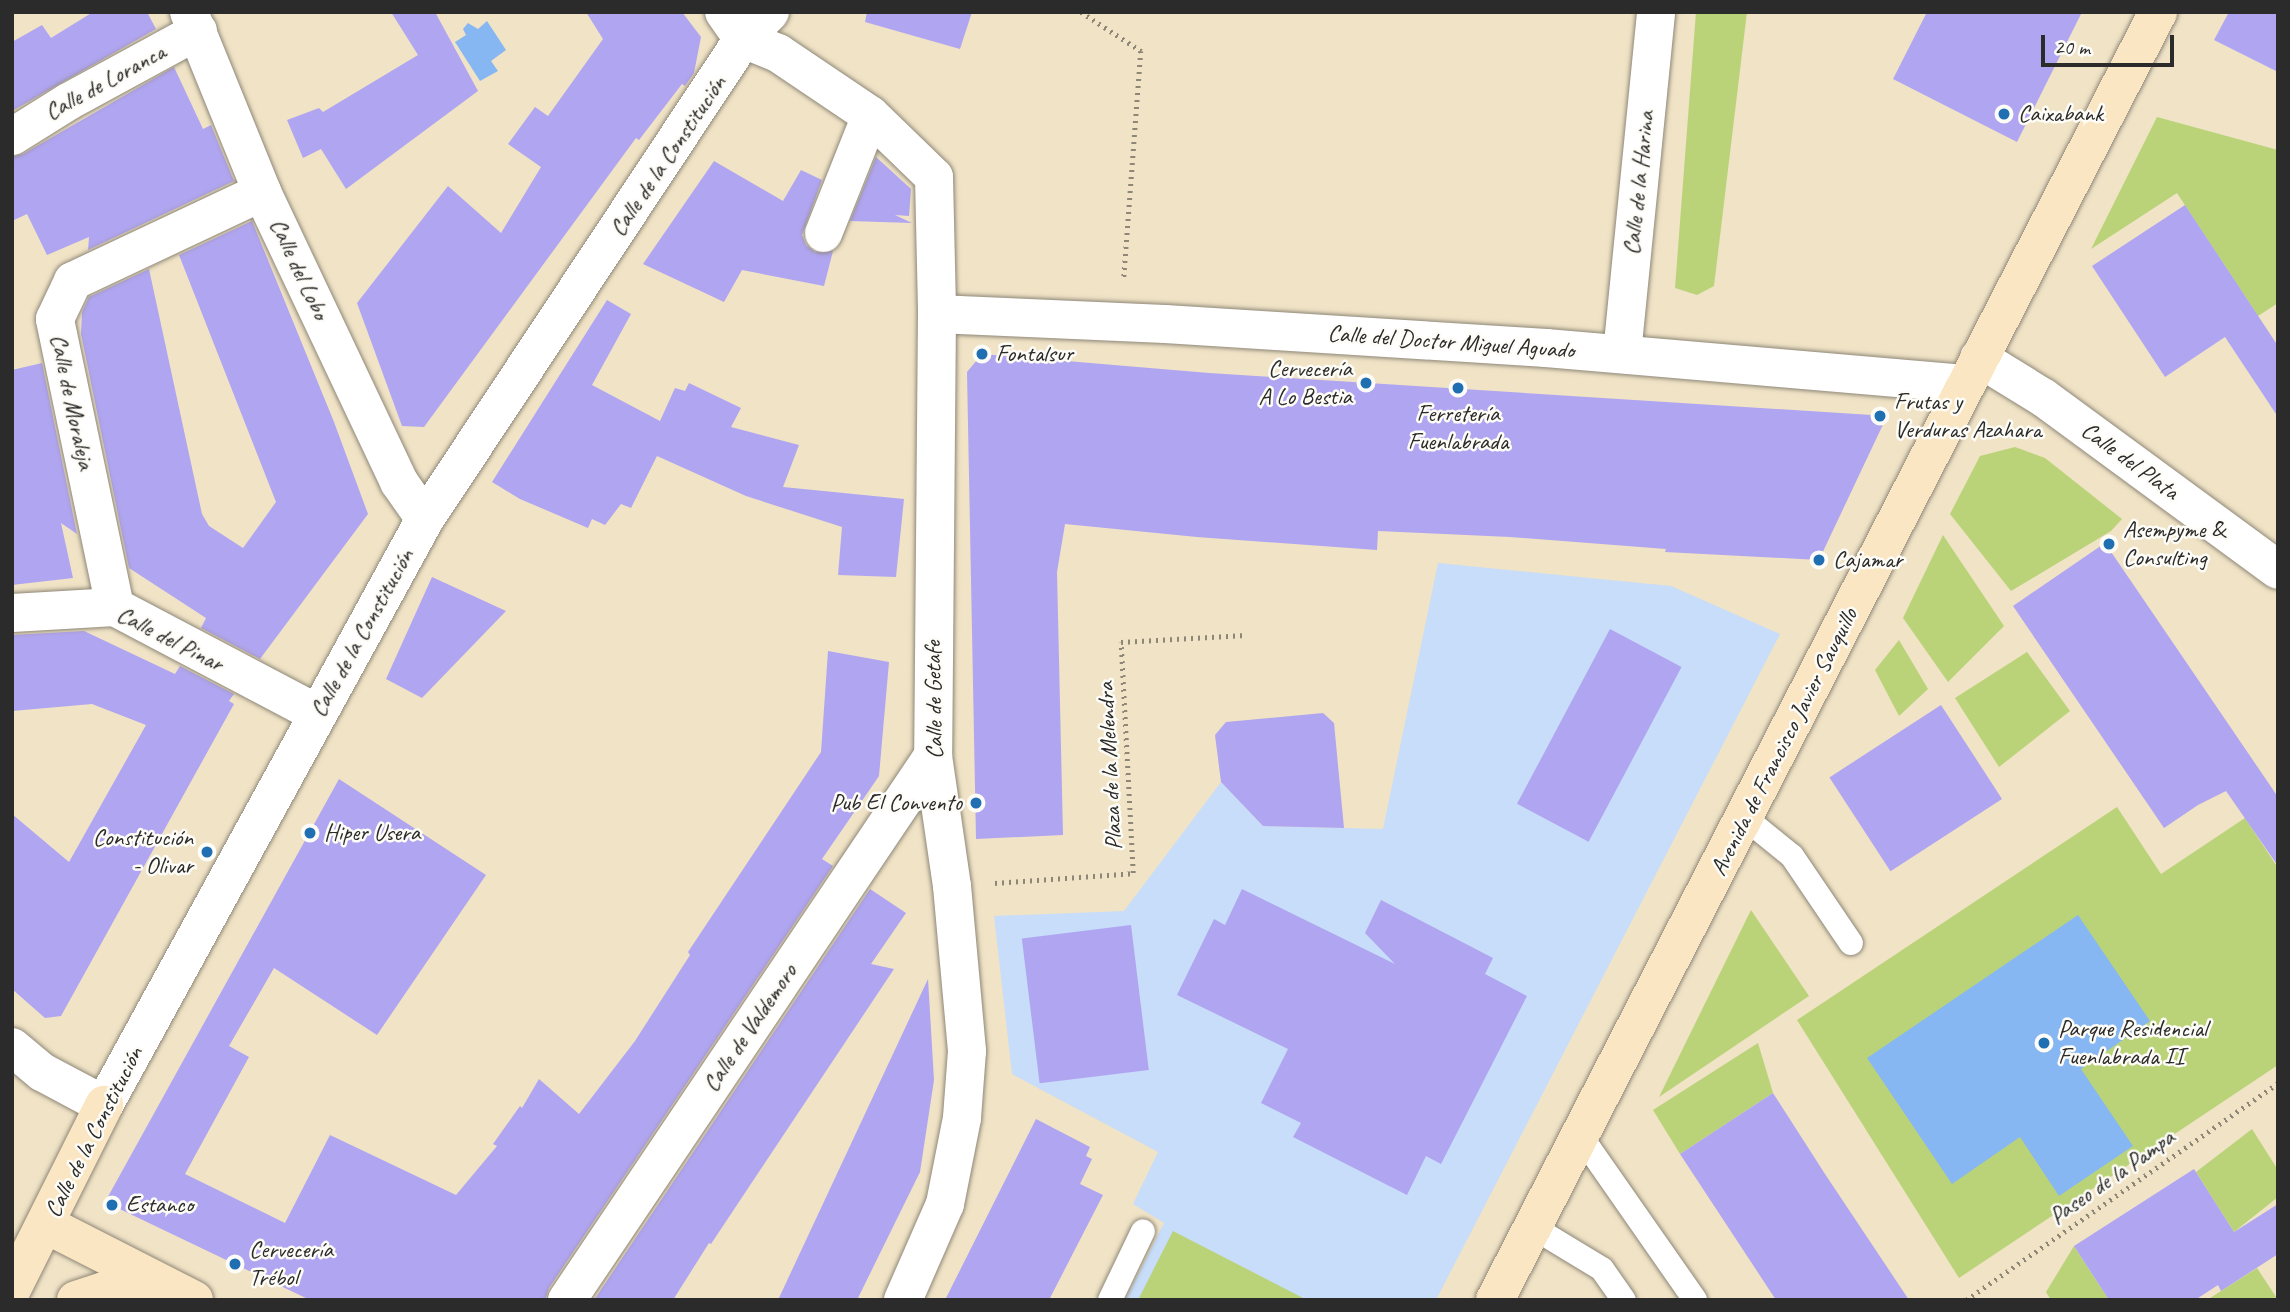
<!DOCTYPE html>
<meta charset="utf-8">
<style>
body{margin:0}
#map{position:relative;width:2290px;height:1312px;overflow:hidden;background:#f0e3c6;font-family:Caveat,sans-serif}
div>[style]{position:absolute}
[style*='--x']{left:calc(var(--x)*1px);top:calc(var(--y)*1px);width:calc(var(--w)*1px);rotate:calc(var(--a)*1deg)}
.built>*{inset:0;background:#c7ddf9}
.green>*{inset:0;background:#bad379}
.water>*{inset:0;background:#87b7f2}
.building>*{inset:0;background:#b0a5f0;transform-origin:0 0}
.path>*{height:4.5px;margin-top:-2.25px;transform-origin:0;background:repeating-linear-gradient(90deg,#8e8778 0 2px,transparent 0 7px)}
.roads{filter:drop-shadow(0 0 2px #8e8778) drop-shadow(0 0 2px #8e8778)}
.service>*{height:24px;margin:-12px;padding:0 12px;transform-origin:12px;border-radius:12px;background:#fff}
.pedestrian>*{height:37px;margin:-18.5px;padding:0 18.5px;transform-origin:18.5px;border-radius:18.5px;background:#fff}
.minor>*{height:38px;margin:-19px;padding:0 19px;transform-origin:19px;border-radius:19px;background:#fff}
.secondary>*{height:38px;margin:-19px;padding:0 19px;transform-origin:19px;border-radius:19px;background:#fbe6c4}
.dots>*{width:19px;height:19px;translate:-50% -50%;box-sizing:border-box;border:4px solid #fdfcf7;border-radius:50%}
span{translate:-50% -50%;white-space:nowrap;text-align:center;line-height:1.15;-webkit-text-stroke:5px #fdfcf7;paint-order:stroke}
.street-label{font-size:24px;color:#2b2b2b}
.poi-label{font-size:24px;color:#2b2b2b}
.left{translate:0 -50%;text-align:left}
.right{translate:-100% -50%;text-align:right}
.frame{position:absolute;inset:0;border:14px solid #2b2b2b;pointer-events:none}
.scale{position:absolute;left:2041px;top:35px;width:133px;height:32px;box-sizing:border-box;border:4px solid #2b2b2b;border-top:0;padding-left:9px;font-size:21px;line-height:24px;white-space:nowrap;color:#2b2b2b;-webkit-text-stroke:5px #fdfcf7;paint-order:stroke}
</style>
<div id="map">
<div class="built">
<div style="clip-path:polygon(1438px 563px,1671px 586px,1780px 634px,1436px 1300px,1125px 1300px,1164px 1223px,1133px 1204px,1158px 1152px,1012px 1074px,994px 916px,1124px 911px,1221px 782px,1263px 826px,1383px 829px)"></div>
</div>
<div class="green">
<div style="clip-path:polygon(1696px 12px,1747px 12px,1714px 286px,1697px 295px,1675px 288px)"></div>
<div style="clip-path:polygon(2157px 117px,2278px 150px,2278px 303px,2258px 316px,2177px 193px,2091px 249px)"></div>
<div style="clip-path:polygon(2015px 447px,2045px 458px,2122px 519px,2111px 531px,2011px 591px,1950px 514px,1980px 456px)"></div>
<div style="clip-path:polygon(1943px 535px,2004px 626px,1948px 682px,1903px 618px)"></div>
<div style="clip-path:polygon(1899px 640px,1928px 689px,1899px 716px,1875px 670px)"></div>
<div style="clip-path:polygon(2027px 652px,2070px 711px,1999px 767px,1955px 698px)"></div>
<div style="clip-path:polygon(2117px 807px,2161px 874px,2245px 818px,2278px 868px,2278px 1065px,1959px 1278px,1797px 1020px)"></div>
<div style="clip-path:polygon(1751px 910px,1809px 996px,1659px 1097px)"></div>
<div style="clip-path:polygon(1758px 1043px,1773px 1093px,1680px 1154px,1653px 1110px)"></div>
<div style="clip-path:polygon(2252px 1129px,2278px 1170px,2278px 1197px,2234px 1232px,2196px 1172px)"></div>
<div style="clip-path:polygon(1173px 1231px,1307px 1300px,1138px 1300px)"></div>
<div style="clip-path:polygon(2074px 1246px,2109px 1300px,2051px 1300px,2046px 1292px)"></div>
<div style="clip-path:polygon(2257px 1268px,2278px 1300px,2207px 1300px)"></div>
</div>
<div class="water">
<div style="clip-path:polygon(487px 21px,506px 50px,491px 61px,498px 71px,480px 81px,455px 42px,466px 35px,463px 29px,468px 23px,478px 29px)"></div>
<div style="clip-path:polygon(2078px 915px,2150px 1021px,2081px 1069px,2133px 1146px,2059px 1196px,2020px 1137px,1952px 1184px,1867px 1058px)"></div>
</div>
<div class="building">
<div style="clip-path:polygon(93px 12px,147px 12px,156px 29px,12px 111px,12px 42px,42px 25px,51px 38px)"></div>
<div style="clip-path:polygon(391px 12px,435px 12px,478px 91px,346px 189px,321px 149px,303px 158px,287px 120px,319px 108px,323px 112px,418px 55px)"></div>
<div style="clip-path:polygon(586px 12px,682px 12px,701px 37px,694px 73px,685px 86px,682px 84px,639px 140px,636px 138px,424px 427px,402px 426px,357px 303px,448px 186px,501px 233px,541px 167px,508px 144px,535px 107px,548px 116px,603px 39px)"></div>
<div style="clip-path:polygon(867px 12px,972px 12px,960px 49px,865px 22px)"></div>
<div style="clip-path:polygon(1927px 12px,2082px 12px,2017px 142px,1893px 79px)"></div>
<div style="clip-path:polygon(2229px 12px,2278px 12px,2278px 72px,2214px 40px)"></div>
<div style="clip-path:polygon(174px 67px,203px 129px,211px 125px,234px 181px,88px 250px,89px 237px,47px 255px,27px 214px,12px 221px,12px 157px,23px 154px)"></div>
<div style="clip-path:polygon(876px 157px,911px 189px,909px 216px,895px 215px,912px 223px,850px 221px)"></div>
<div style="clip-path:polygon(714px 161px,783px 201px,801px 170px,822px 180px,802px 235px,806px 245px,815px 252px,833px 251px,824px 286px,742px 270px,724px 302px,643px 264px)"></div>
<div style="clip-path:polygon(2185px 205px,2278px 346px,2278px 417px,2225px 337px,2165px 377px,2092px 266px)"></div>
<div style="clip-path:polygon(252px 221px,334px 422px,368px 514px,260px 659px,201px 628px,206px 618px,129px 568px,81px 334px,82px 312px,89px 297px,149px 269px,202px 514px,209px 526px,243px 548px,276px 502px,179px 255px)"></div>
<div style="clip-path:polygon(607px 300px,631px 314px,592px 385px,660px 421px,675px 388px,685px 391px,689px 383px,741px 408px,731px 427px,799px 445px,783px 487px,904px 499px,896px 577px,838px 575px,842px 527px,746px 496px,657px 456px,631px 508px,621px 504px,605px 525px,592px 519px,588px 528px,520px 499px,492px 482px)"></div>
<div style="clip-path:polygon(982px 354px,1209px 373px,1887px 416px,1819px 560px,1665px 552px,1666px 549px,1510px 537px,1378px 531px,1377px 550px,1197px 537px,1065px 524px,1057px 572px,1063px 835px,976px 839px,967px 372px)"></div>
<div style="clip-path:polygon(42px 363px,77px 534px,61px 523px,73px 578px,12px 585px,12px 370px)"></div>
<div style="clip-path:polygon(2105px 543px,2278px 797px,2278px 866px,2226px 791px,2198px 805px,2164px 828px,2013px 606px)"></div>
<div style="clip-path:polygon(432px 577px,506px 611px,422px 698px,386px 679px)"></div>
<div style="left:1610px;top:629px;width:81px;height:198px;rotate:28deg"></div>
<div style="clip-path:polygon(84px 631px,175px 674px,180px 666px,234px 694px,229px 701px,234px 704px,61px 1016px,45px 1018px,12px 989px,12px 814px,69px 862px,146px 725px,92px 704px,12px 711px,12px 635px)"></div>
<div style="clip-path:polygon(828px 651px,889px 662px,879px 776px,822px 859px,833px 866px,549px 1288px,545px 1300px,310px 1300px,105px 1202px,339px 779px,486px 875px,377px 1035px,274px 968px,229px 1046px,249px 1057px,185px 1174px,285px 1223px,330px 1135px,456px 1195px,497px 1146px,493px 1144px,520px 1106px,522px 1108px,539px 1079px,579px 1114px,635px 1041px,690px 955px,688px 952px,821px 752px)"></div>
<div style="left:1941px;top:705px;width:112px;height:133px;rotate:57deg"></div>
<div style="clip-path:polygon(1323px 713px,1334px 723px,1344px 828px,1263px 826px,1221px 782px,1215px 735px,1226px 722px)"></div>
<div style="clip-path:polygon(870px 889px,906px 913px,871px 964px,894px 969px,711px 1244px,709px 1243px,673px 1300px,594px 1300px)"></div>
<div style="clip-path:polygon(1242px 889px,1395px 964px,1365px 933px,1381px 900px,1493px 958px,1485px 974px,1527px 996px,1441px 1164px,1426px 1156px,1407px 1195px,1293px 1137px,1301px 1123px,1261px 1103px,1288px 1049px,1177px 995px,1214px 919px,1225px 925px)"></div>
<div style="left:1131px;top:925px;width:146px;height:110px;rotate:83deg"></div>
<div style="clip-path:polygon(928px 979px,934px 1080px,920px 1172px,857px 1300px,778px 1300px)"></div>
<div style="clip-path:polygon(1773px 1093px,1825px 1174px,1909px 1300px,1776px 1300px,1680px 1154px)"></div>
<div style="clip-path:polygon(1036px 1119px,1090px 1147px,1086px 1156px,1092px 1159px,1080px 1184px,1103px 1195px,1049px 1300px,945px 1300px)"></div>
<div style="clip-path:polygon(2194px 1169px,2234px 1232px,2278px 1204px,2278px 1254px,2221px 1291px,2218px 1285px,2195px 1300px,2109px 1300px,2074px 1246px)"></div>
</div>
<div class="path">
<div style="--x:1081;--y:12;--w:72;--a:33"></div>
<div style="--x:1141;--y:51;--w:229;--a:94.3"></div>
<div style="--x:995;--y:883;--w:138;--a:-4.1"></div>
<div style="--x:1133;--y:873;--w:231;--a:-93"></div>
<div style="--x:1121;--y:642;--w:125;--a:-3.2"></div>
<div style="--x:1966;--y:1300;--w:380;--a:-34.8"></div>
</div>
<div class="roads">
<div class="service">
<div style="--x:1745;--y:818;--w:60;--a:39"></div>
<div style="--x:1792;--y:856;--w:105;--a:55.9"></div>
<div style="--x:1580;--y:1135;--w:201;--a:55.1"></div>
<div style="--x:1531;--y:1226;--w:83;--a:31.2"></div>
<div style="--x:1602;--y:1269;--w:38;--a:55"></div>
<div style="--x:1110;--y:1300;--w:76;--a:-64.4"></div>
</div>
<div class="pedestrian">
<div style="--x:12;--y:136;--w:66;--a:-32"></div>
<div style="--x:68;--y:101;--w:148;--a:-28.6"></div>
<div style="--x:823;--y:233;--w:127;--a:-68.3"></div>
</div>
<div class="minor">
<div style="--x:189;--y:12;--w:194;--a:67.9"></div>
<div style="--x:262;--y:192;--w:321;--a:64.7"></div>
<div style="--x:399;--y:482;--w:45;--a:54.9"></div>
<div style="--x:724;--y:12;--w:33;--a:55"></div>
<div style="--x:743;--y:39;--w:38;--a:22"></div>
<div style="--x:778;--y:53;--w:111;--a:34"></div>
<div style="--x:870;--y:115;--w:89;--a:44.1"></div>
<div style="--x:934;--y:177;--w:137;--a:88.7"></div>
<div style="--x:937;--y:314;--w:442;--a:90.5"></div>
<div style="--x:933;--y:756;--w:131;--a:81.7"></div>
<div style="--x:952;--y:886;--w:166;--a:84.8"></div>
<div style="--x:967;--y:1051;--w:67;--a:94.3"></div>
<div style="--x:962;--y:1118;--w:88;--a:101.2"></div>
<div style="--x:945;--y:1204;--w:105;--a:113.6"></div>
<div style="--x:937;--y:314;--w:228;--a:2.5"></div>
<div style="--x:1165;--y:324;--w:382;--a:3.6"></div>
<div style="--x:1546;--y:348;--w:420;--a:4.9"></div>
<div style="--x:1622;--y:354;--w:344;--a:-84.3"></div>
<div style="--x:1979;--y:358;--w:76;--a:31.6"></div>
<div style="--x:2044;--y:398;--w:290;--a:36.3"></div>
<div style="--x:115;--y:607;--w:294;--a:-101.8"></div>
<div style="--x:55;--y:319;--w:42;--a:-64.7"></div>
<div style="--x:73;--y:281;--w:209;--a:-25.2"></div>
<div style="--x:12;--y:613;--w:103;--a:-3.3"></div>
<div style="--x:115;--y:607;--w:229;--a:27.8"></div>
<div style="--x:12;--y:1047;--w:39;--a:40"></div>
<div style="--x:42;--y:1072;--w:70;--a:28"></div>
<div style="--x:104;--y:1105;--w:668;--a:-61.29"></div>
<div style="--x:425;--y:519;--w:576;--a:-56.48"></div>
<div style="--x:743;--y:39;--w:38;--a:-45"></div>
<div style="--x:567;--y:1300;--w:656;--a:-56.07"></div>
</div>
<div class="secondary">
<div style="--x:47;--y:1225;--w:165;--a:27"></div>
<div style="--x:12;--y:1289;--w:206;--a:-63.4"></div>
<div style="--x:76;--y:1300;--w:29;--a:-18"></div>
<div style="--x:104;--y:1291;--w:56;--a:-8.3"></div>
<div style="--x:1495;--y:1300;--w:1449;--a:-62.76"></div>
</div>
</div>
<div class="dots">
<div style="left:2004px;top:114px;background:#1f6fb2"></div>
<div style="left:982px;top:354px;background:#1f6fb2"></div>
<div style="left:1366px;top:383px;background:#1f6fb2"></div>
<div style="left:1458px;top:388px;background:#1f6fb2"></div>
<div style="left:1880px;top:416px;background:#1f6fb2"></div>
<div style="left:2109px;top:544px;background:#1f6fb2"></div>
<div style="left:1819px;top:560px;background:#1f6fb2"></div>
<div style="left:976px;top:803px;background:#1f6fb2"></div>
<div style="left:310px;top:833px;background:#1f6fb2"></div>
<div style="left:207px;top:852px;background:#1f6fb2"></div>
<div style="left:2044px;top:1043px;background:#1f6fb2"></div>
<div style="left:112px;top:1205px;background:#1f6fb2"></div>
<div style="left:235px;top:1264px;background:#1f6fb2"></div>
</div>
<div class="street-label">
<span style="left:105px;top:82px;rotate:-29deg">Calle de Loranca</span>
<span style="left:668px;top:156px;rotate:-56deg">Calle de la Constitución</span>
<span style="left:1639px;top:183px;rotate:-84deg">Calle de la Harina</span>
<span style="left:299px;top:269px;rotate:65deg">Calle del Lobo</span>
<span style="left:1451px;top:342px;rotate:4deg">Calle del Doctor Miguel Aguado</span>
<span style="left:72px;top:402px;rotate:78deg">Calle de Moraleja</span>
<span style="left:2130px;top:461px;rotate:36deg">Calle del Plata</span>
<span style="left:362px;top:633px;rotate:-61deg">Calle de la Constitución</span>
<span style="left:170px;top:639px;rotate:27deg">Calle del Pinar</span>
<span style="left:934px;top:700px;rotate:-91deg">Calle de Getafe</span>
<span style="left:1784px;top:742px;rotate:-63deg">Avenida de Francisco Javier Sauquillo</span>
<span style="left:1110px;top:766px;rotate:-93deg">Plaza de la Melendra</span>
<span style="left:750px;top:1028px;rotate:-56deg">Calle de Valdemoro</span>
<span style="left:94px;top:1132px;rotate:-63deg">Calle de la Constitución</span>
<span style="left:2112px;top:1177px;rotate:-35deg">Paseo de la Pampa</span>
</div>
<div class="poi-label">
<span class="left" style="left:2018px;top:114px">Caixabank</span>
<span class="left" style="left:996px;top:354px">Fontalsur</span>
<span class="right" style="left:1352px;top:383px">Cervecería<br>A Lo Bestia</span>
<span class="left" style="left:1894px;top:416px">Frutas y<br>Verduras Azahara</span>
<span style="left:1458px;top:428px">Ferretería<br>Fuenlabrada</span>
<span class="left" style="left:2123px;top:544px">Asempyme &amp;<br>Consulting</span>
<span class="left" style="left:1833px;top:560px">Cajamar</span>
<span class="right" style="left:962px;top:803px">Pub El Convento</span>
<span class="left" style="left:324px;top:833px">Hiper Usera</span>
<span class="right" style="left:193px;top:852px">Constitución<br>- Olivar</span>
<span class="left" style="left:2058px;top:1043px">Parque Residencial<br>Fuenlabrada II</span>
<span class="left" style="left:126px;top:1205px">Estanco</span>
<span class="left" style="left:249px;top:1264px">Cervecería<br>Trébol</span>
</div>
<div class="frame"></div>
<div class="scale">20 m</div>
</div>
